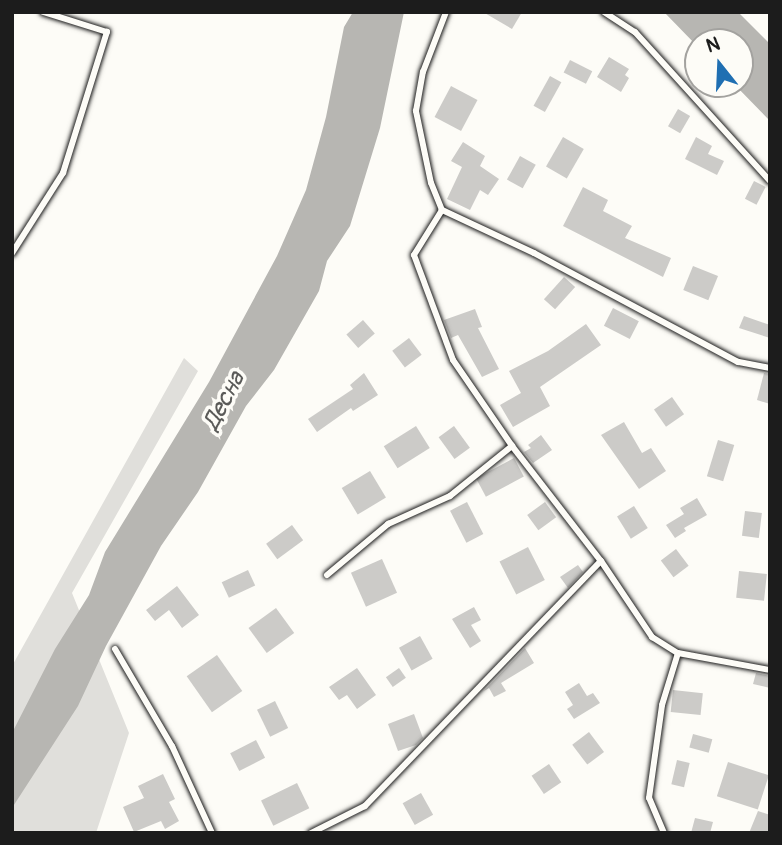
<!DOCTYPE html>
<meta charset="utf-8">
<style>
body{margin:0}
#map{position:relative;width:782px;height:845px;overflow:hidden;background:#fdfcf7;font-family:Pangolin,sans-serif}
div>[style]{position:absolute}
[style*='--x']{left:calc(var(--x)*1px);top:calc(var(--y)*1px);width:calc(var(--w)*1px);rotate:calc(var(--a)*1deg)}
.green>*{inset:0;background:#e0dfdb}
.water>*{inset:0;background:#b7b6b2}
.building>*{inset:0;background:#cccbc8;transform-origin:0 0}
.roads{filter:drop-shadow(0 0 2px #1c1c1c) drop-shadow(0 0 2px #1c1c1c)}
.lane>*{height:6px;margin:-3px;padding:0 3px;transform-origin:3px;border-radius:3px;background:#fdfcf7}
span{translate:-50% -50%;white-space:nowrap;text-align:center;line-height:1.15;-webkit-text-stroke:7px #fdfcf7;paint-order:stroke}
.water-label{font-size:24px;color:#5a5a58;font-style:italic}
.frame{position:absolute;inset:0;border:14px solid #1c1c1c;pointer-events:none}
.north{position:absolute;left:684px;top:28px;width:70px;height:70px;box-sizing:border-box;background:#fdfcf7;border:2px solid #a3a29f;border-radius:50%;rotate:342deg;font-size:19px;font-weight:700;line-height:28px;text-align:center;color:#1c1c1c}
.north::after{content:'';display:block;margin:auto;width:24px;height:32px;background:#1f6fb2;clip-path:polygon(50% 0,100% 100%,50% 72%,0 100%)}
</style>
<div id="map">
<div class="green">
<div style="clip-path:polygon(184px 358px,198px 371px,72px 593px,129px 733px,96px 833px,12px 833px,12px 666px)"></div>
</div>
<div class="water">
<div style="clip-path:polygon(353px 12px,404px 12px,380px 128px,350px 226px,327px 261px,319px 291px,274px 370px,246px 406px,198px 492px,161px 546px,106px 646px,78px 706px,12px 808px,12px 733px,55px 649px,89px 595px,105px 552px,209px 382px,277px 256px,306px 190px,326px 117px,344px 27px)"></div>
<div style="clip-path:polygon(664px 12px,738px 12px,770px 44px,770px 121px,734px 84px,740px 84px,740px 42px,698px 42px,698px 47px)"></div>
</div>
<div class="building">
<div style="clip-path:polygon(483px 12px,522px 12px,512px 29px)"></div>
<div style="clip-path:polygon(609px 57px,629px 69px,625px 75px,629px 78px,621px 92px,597px 77px)"></div>
<div style="left:570px;top:60px;width:25px;height:14px;rotate:27deg"></div>
<div style="left:550px;top:76px;width:13px;height:34px;rotate:29deg"></div>
<div style="left:451px;top:86px;width:30px;height:35px;rotate:28deg"></div>
<div style="left:678px;top:109px;width:14px;height:20px;rotate:30deg"></div>
<div style="left:563px;top:137px;width:24px;height:34px;rotate:30deg"></div>
<div style="clip-path:polygon(696px 137px,712px 146px,708px 154px,724px 161px,717px 175px,685px 159px)"></div>
<div style="clip-path:polygon(463px 142px,485px 156px,480px 166px,499px 179px,488px 195px,480px 190px,470px 210px,447px 199px,462px 167px,451px 161px)"></div>
<div style="left:520px;top:156px;width:18px;height:27px;rotate:29deg"></div>
<div style="left:754px;top:181px;width:13px;height:20px;rotate:27deg"></div>
<div style="clip-path:polygon(583px 187px,608px 200px,603px 211px,632px 226px,625px 238px,671px 258px,663px 277px,563px 226px)"></div>
<div style="left:693px;top:266px;width:27px;height:26px;rotate:22deg"></div>
<div style="left:564px;top:277px;width:15px;height:30px;rotate:42deg"></div>
<div style="left:613px;top:308px;width:29px;height:20px;rotate:27deg"></div>
<div style="clip-path:polygon(475px 309px,482px 327px,478px 328px,499px 369px,482px 377px,458px 335px,451px 338px,444px 320px)"></div>
<div style="clip-path:polygon(744px 316px,770px 325px,770px 338px,739px 328px)"></div>
<div style="left:363px;top:320px;width:18px;height:22px;rotate:49deg"></div>
<div style="clip-path:polygon(586px 324px,601px 345px,540px 387px,550px 406px,513px 427px,500px 405px,521px 393px,509px 371px,548px 351px)"></div>
<div style="left:409px;top:338px;width:21px;height:21px;rotate:53deg"></div>
<div style="clip-path:polygon(364px 373px,378px 395px,353px 411px,351px 408px,317px 432px,308px 419px,353px 389px,350px 385px)"></div>
<div style="clip-path:polygon(764px 373px,770px 374px,770px 404px,757px 400px)"></div>
<div style="left:672px;top:397px;width:21px;height:22px;rotate:55deg"></div>
<div style="clip-path:polygon(624px 422px,642px 453px,651px 448px,666px 471px,639px 489px,601px 435px)"></div>
<div style="left:416px;top:426px;width:26px;height:38px;rotate:58deg"></div>
<div style="left:454px;top:426px;width:27px;height:19px;rotate:54deg"></div>
<div style="clip-path:polygon(541px 435px,552px 450px,533px 463px,524px 452px,531px 448px,528px 445px)"></div>
<div style="left:718px;top:440px;width:17px;height:38px;rotate:17deg"></div>
<div style="left:514px;top:458px;width:21px;height:43px;rotate:62deg"></div>
<div style="left:370px;top:471px;width:31px;height:33px;rotate:59deg"></div>
<div style="clip-path:polygon(697px 498px,707px 515px,684px 528px,686px 531px,675px 538px,666px 525px,684px 514px,680px 508px)"></div>
<div style="left:467px;top:502px;width:36px;height:19px;rotate:63deg"></div>
<div style="left:545px;top:502px;width:19px;height:22px;rotate:54deg"></div>
<div style="left:634px;top:506px;width:26px;height:20px;rotate:58deg"></div>
<div style="left:745px;top:511px;width:17px;height:25px;rotate:7deg"></div>
<div style="left:292px;top:525px;width:19px;height:32px;rotate:54deg"></div>
<div style="left:528px;top:547px;width:37px;height:32px;rotate:63deg"></div>
<div style="left:676px;top:549px;width:21px;height:19px;rotate:53deg"></div>
<div style="left:382px;top:559px;width:37px;height:34px;rotate:66deg"></div>
<div style="clip-path:polygon(578px 565px,583px 572px,568px 588px,560px 577px)"></div>
<div style="left:248px;top:570px;width:17px;height:29px;rotate:65deg"></div>
<div style="left:739px;top:571px;width:28px;height:27px;rotate:6deg"></div>
<div style="clip-path:polygon(177px 586px,199px 615px,182px 628px,169px 610px,155px 621px,146px 610px)"></div>
<div style="clip-path:polygon(474px 607px,481px 620px,471px 625px,481px 641px,470px 648px,452px 619px)"></div>
<div style="left:276px;top:608px;width:31px;height:34px;rotate:54deg"></div>
<div style="left:420px;top:636px;width:26px;height:24px;rotate:61deg"></div>
<div style="clip-path:polygon(525px 648px,534px 663px,501px 683px,506px 691px,494px 697px,489px 688px,484px 691px)"></div>
<div style="left:217px;top:655px;width:44px;height:37px;rotate:55deg"></div>
<div style="clip-path:polygon(357px 668px,376px 695px,357px 709px,347px 695px,339px 700px,329px 687px)"></div>
<div style="left:399px;top:668px;width:12px;height:16px;rotate:55deg"></div>
<div style="clip-path:polygon(756px 673px,770px 676px,770px 688px,753px 684px)"></div>
<div style="clip-path:polygon(579px 683px,587px 696px,593px 693px,600px 703px,574px 719px,567px 709px,573px 705px,565px 692px)"></div>
<div style="left:673px;top:690px;width:30px;height:22px;rotate:6deg"></div>
<div style="left:275px;top:701px;width:30px;height:20px;rotate:64deg"></div>
<div style="clip-path:polygon(414px 714px,423px 738px,416px 745px,398px 751px,388px 724px)"></div>
<div style="left:589px;top:732px;width:25px;height:21px;rotate:53deg"></div>
<div style="left:693px;top:734px;width:20px;height:14px;rotate:15deg"></div>
<div style="left:256px;top:740px;width:20px;height:29px;rotate:63deg"></div>
<div style="left:677px;top:760px;width:13px;height:25px;rotate:13deg"></div>
<div style="left:728px;top:762px;width:43px;height:36px;rotate:18deg"></div>
<div style="left:549px;top:764px;width:22px;height:21px;rotate:56deg"></div>
<div style="clip-path:polygon(163px 774px,175px 799px,169px 802px,179px 821px,165px 829px,161px 821px,134px 832px,123px 807px,144px 798px,138px 786px)"></div>
<div style="left:297px;top:783px;width:28px;height:40px;rotate:64deg"></div>
<div style="left:421px;top:793px;width:25px;height:21px;rotate:61deg"></div>
<div style="clip-path:polygon(758px 811px,770px 815px,770px 833px,749px 833px)"></div>
<div style="clip-path:polygon(695px 818px,713px 822px,710px 833px,691px 833px)"></div>
</div>
<div class="roads">
<div class="lane">
<div style="--x:604;--y:12;--w:37;--a:33"></div>
<div style="--x:635;--y:32;--w:201;--a:47.8"></div>
<div style="--x:442;--y:210;--w:29;--a:-112"></div>
<div style="--x:431;--y:183;--w:74;--a:-101.8"></div>
<div style="--x:416;--y:111;--w:40;--a:-80"></div>
<div style="--x:423;--y:72;--w:64;--a:-69"></div>
<div style="--x:12;--y:253;--w:95;--a:-57.5"></div>
<div style="--x:63;--y:173;--w:148;--a:-72.7"></div>
<div style="--x:107;--y:32;--w:67;--a:-162.6"></div>
<div style="--x:770;--y:368;--w:33;--a:-169"></div>
<div style="--x:738;--y:362;--w:231;--a:-151.9"></div>
<div style="--x:534;--y:253;--w:102;--a:-154.9"></div>
<div style="--x:442;--y:210;--w:53;--a:121.9"></div>
<div style="--x:414;--y:255;--w:112;--a:69.6"></div>
<div style="--x:453;--y:360;--w:104;--a:55.5"></div>
<div style="--x:512;--y:446;--w:145;--a:52.3"></div>
<div style="--x:601;--y:561;--w:92;--a:56.1"></div>
<div style="--x:652;--y:637;--w:31;--a:32"></div>
<div style="--x:678;--y:653;--w:94;--a:10.5"></div>
<div style="--x:327;--y:575;--w:80;--a:-39.9"></div>
<div style="--x:388;--y:524;--w:68;--a:-24.3"></div>
<div style="--x:450;--y:496;--w:80;--a:-38.9"></div>
<div style="--x:115;--y:649;--w:113;--a:59.6"></div>
<div style="--x:172;--y:746;--w:96;--a:65.3"></div>
<div style="--x:311;--y:833;--w:60;--a:-26.6"></div>
<div style="--x:365;--y:806;--w:340;--a:-46.1"></div>
<div style="--x:664;--y:833;--w:38;--a:-113"></div>
<div style="--x:649;--y:798;--w:94;--a:-82"></div>
<div style="--x:662;--y:705;--w:54;--a:-72.9"></div>
</div>
</div>
<div class="water-label">
<span style="left:224px;top:401px;rotate:-62deg">Десна</span>
</div>
<div class="frame"></div>
<div class="north">N</div>
</div>
